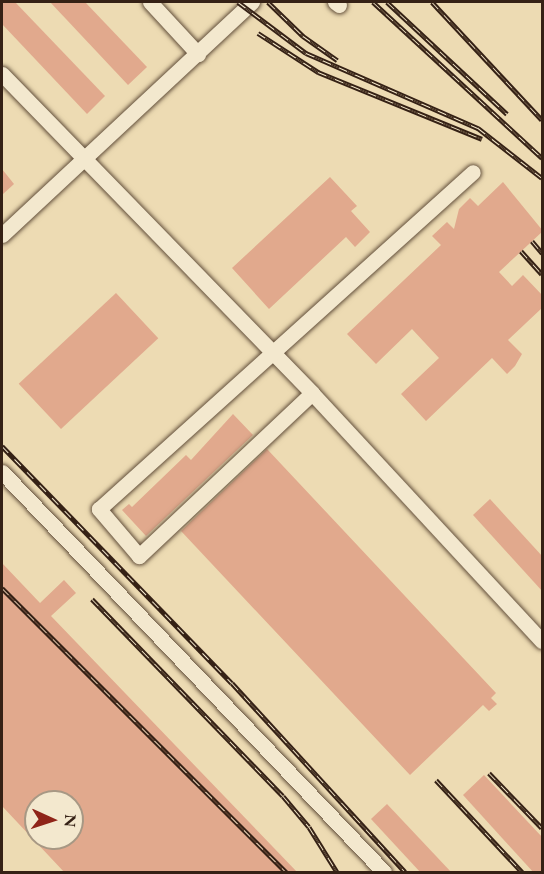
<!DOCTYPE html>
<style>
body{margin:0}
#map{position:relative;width:544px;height:874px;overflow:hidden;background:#eddbb3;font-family:"EB Garamond",serif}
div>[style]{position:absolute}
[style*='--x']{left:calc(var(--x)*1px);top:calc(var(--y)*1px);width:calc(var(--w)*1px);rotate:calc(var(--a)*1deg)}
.building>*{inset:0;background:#e1a98d;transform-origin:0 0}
.roads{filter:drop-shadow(0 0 2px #63503c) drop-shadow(0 0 2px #63503c)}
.minor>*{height:15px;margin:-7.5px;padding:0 7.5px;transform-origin:7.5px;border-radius:7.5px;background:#f3e8ce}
.rail>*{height:5px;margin-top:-2.5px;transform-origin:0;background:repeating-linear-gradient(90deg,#f3e8ce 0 9px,#352115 0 18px);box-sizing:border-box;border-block:2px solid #352115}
span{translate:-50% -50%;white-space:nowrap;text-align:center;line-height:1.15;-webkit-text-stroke:4.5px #f3e8ce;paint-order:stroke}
.frame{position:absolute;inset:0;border:3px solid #352115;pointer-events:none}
.north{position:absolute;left:24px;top:790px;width:60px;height:60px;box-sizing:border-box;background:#f3e8ce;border:2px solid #a79884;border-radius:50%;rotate:93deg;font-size:16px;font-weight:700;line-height:24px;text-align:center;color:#352115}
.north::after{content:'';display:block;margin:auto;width:21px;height:27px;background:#8f2418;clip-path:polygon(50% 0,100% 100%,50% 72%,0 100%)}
</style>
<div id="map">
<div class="building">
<div style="clip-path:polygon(2px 2px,15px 2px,105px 96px,87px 114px,2px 24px)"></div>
<div style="clip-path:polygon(50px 2px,85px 2px,147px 67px,128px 85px)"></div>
<div style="clip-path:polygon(2px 169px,14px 184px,2px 195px)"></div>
<div style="clip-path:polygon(330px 177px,357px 206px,351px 211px,370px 232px,355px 247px,346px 237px,269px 309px,232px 268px)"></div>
<div style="clip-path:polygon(503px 182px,543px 231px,499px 272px,512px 286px,523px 275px,543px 296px,543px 307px,508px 340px,522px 354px,515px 366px,507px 374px,492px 358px,426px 421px,401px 394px,439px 358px,412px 329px,376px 364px,347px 334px,441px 245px,432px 236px,447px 222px,454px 229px,459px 209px,470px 198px,478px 206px)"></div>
<div style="left:116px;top:293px;width:62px;height:133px;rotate:47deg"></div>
<div style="clip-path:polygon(233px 414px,253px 435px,146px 536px,122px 510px,129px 504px,132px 507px,186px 455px,191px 460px)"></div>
<div style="clip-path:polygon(267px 449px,496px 693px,491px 698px,497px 704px,489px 711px,483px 705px,410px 775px,181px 531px)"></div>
<div style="clip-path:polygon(490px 499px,543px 557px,543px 592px,473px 515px)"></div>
<div style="clip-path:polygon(evenodd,2px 563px,40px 603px,64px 580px,76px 593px,51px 616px,298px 873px,65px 873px,2px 806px,2px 563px,36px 802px,72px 802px,72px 838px,36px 838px,36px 802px)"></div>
<div style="clip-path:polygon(484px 775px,543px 838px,543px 873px,534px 873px,463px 795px)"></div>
<div style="clip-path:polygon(387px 804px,452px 873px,421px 873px,371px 819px)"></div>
</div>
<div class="roads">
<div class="minor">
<div style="--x:150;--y:2;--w:71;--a:47.3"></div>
<div style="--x:335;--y:2;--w:5;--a:37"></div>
<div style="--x:2;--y:74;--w:445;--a:45.8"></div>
<div style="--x:312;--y:393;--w:338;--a:47.2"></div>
<div style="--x:2;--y:235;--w:342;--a:-43"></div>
<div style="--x:312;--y:393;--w:238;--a:136.7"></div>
<div style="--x:139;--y:556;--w:62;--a:-130.4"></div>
<div style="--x:99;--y:509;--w:503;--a:-42.02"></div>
<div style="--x:2;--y:472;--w:553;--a:46.32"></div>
</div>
</div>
<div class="rail">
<div style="--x:238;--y:2;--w:85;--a:36.9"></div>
<div style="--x:306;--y:53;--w:188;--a:23.6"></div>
<div style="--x:478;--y:128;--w:81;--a:38"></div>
<div style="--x:268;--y:2;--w:49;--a:44.2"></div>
<div style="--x:303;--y:36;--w:42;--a:35.2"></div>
<div style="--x:373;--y:2;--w:230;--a:42.7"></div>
<div style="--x:387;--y:2;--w:164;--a:43"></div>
<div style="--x:432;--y:2;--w:161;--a:47"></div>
<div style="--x:258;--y:33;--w:72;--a:33"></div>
<div style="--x:318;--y:72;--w:177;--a:22.2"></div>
<div style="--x:532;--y:241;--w:16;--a:50"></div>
<div style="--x:521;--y:251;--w:31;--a:48"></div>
<div style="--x:2;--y:446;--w:330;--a:45.9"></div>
<div style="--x:232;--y:683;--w:256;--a:47.5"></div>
<div style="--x:2;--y:588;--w:402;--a:45"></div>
<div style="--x:92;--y:599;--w:274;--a:45.9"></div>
<div style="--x:283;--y:796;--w:40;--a:50"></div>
<div style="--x:309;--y:827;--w:53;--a:58.1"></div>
<div style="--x:489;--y:773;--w:76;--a:46.1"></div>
<div style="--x:436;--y:780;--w:126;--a:46.9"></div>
</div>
<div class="frame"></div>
<div class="north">N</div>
</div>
